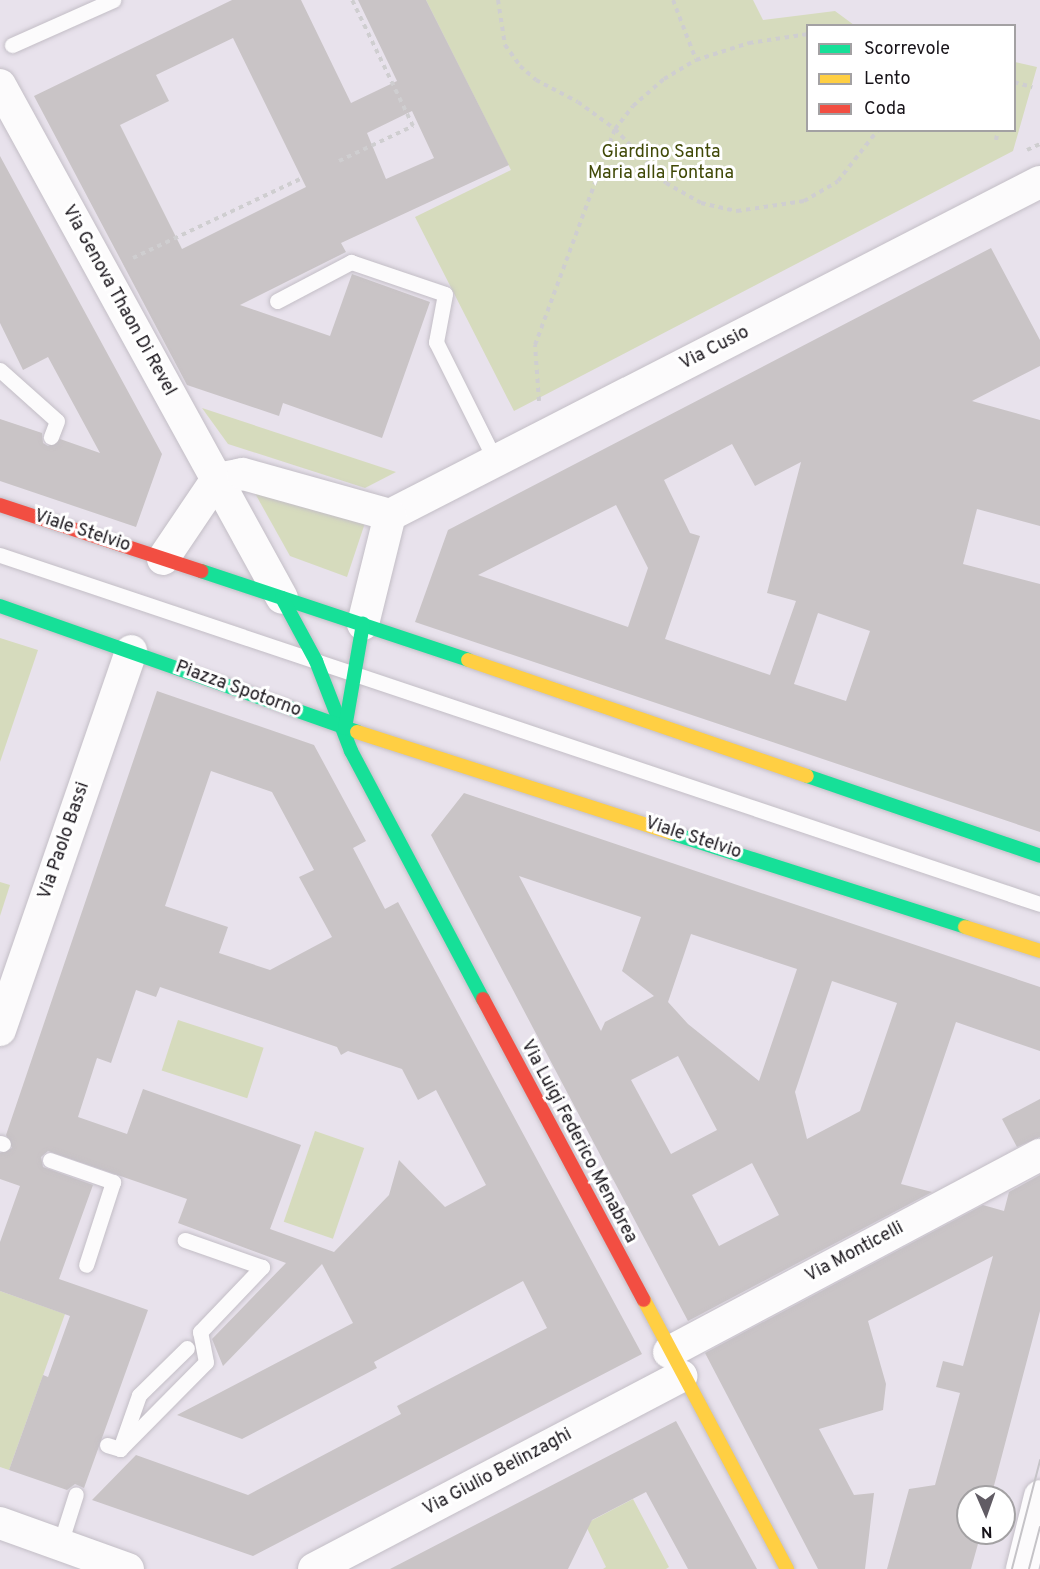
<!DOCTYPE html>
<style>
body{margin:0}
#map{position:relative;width:1040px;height:1569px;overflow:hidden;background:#e8e2ec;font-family:Overpass,sans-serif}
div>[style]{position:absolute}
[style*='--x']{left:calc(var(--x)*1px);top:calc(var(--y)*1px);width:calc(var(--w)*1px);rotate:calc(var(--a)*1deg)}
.green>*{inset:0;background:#d6dbbd;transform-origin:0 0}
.building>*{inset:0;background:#c9c4c6}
.path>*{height:4px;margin-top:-2px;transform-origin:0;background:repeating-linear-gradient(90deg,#cfced0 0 4.5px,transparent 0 9px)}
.roads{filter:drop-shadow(0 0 2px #c3bec6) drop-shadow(0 0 2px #c3bec6)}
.lane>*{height:15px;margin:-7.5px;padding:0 7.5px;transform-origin:7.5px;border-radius:7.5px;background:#fcfbfc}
.street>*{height:32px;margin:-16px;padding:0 16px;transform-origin:16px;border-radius:16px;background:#fcfbfc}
.fast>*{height:14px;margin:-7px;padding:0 7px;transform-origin:7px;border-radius:7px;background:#16e098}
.slow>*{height:14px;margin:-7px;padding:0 7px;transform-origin:7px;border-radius:7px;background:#ffcf43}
.jam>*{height:14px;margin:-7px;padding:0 7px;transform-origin:7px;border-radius:7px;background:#f24e42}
.tram>*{height:1.5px;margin:-0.75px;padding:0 0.75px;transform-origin:0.75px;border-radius:0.75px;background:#c5c3c7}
span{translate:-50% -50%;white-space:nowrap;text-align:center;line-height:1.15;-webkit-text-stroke:6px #fff;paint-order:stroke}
.park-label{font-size:18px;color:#404907}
.street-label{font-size:18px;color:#18141a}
.legend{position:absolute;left:806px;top:24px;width:210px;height:108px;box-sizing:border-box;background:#fff;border:2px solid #a3a1a3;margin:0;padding:8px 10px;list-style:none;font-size:18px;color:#18141a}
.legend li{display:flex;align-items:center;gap:12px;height:30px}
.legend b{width:30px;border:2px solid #a3a1a3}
.north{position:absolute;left:956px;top:1485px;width:60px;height:60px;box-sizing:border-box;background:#fff;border:2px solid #a3a1a3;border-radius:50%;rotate:178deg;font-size:16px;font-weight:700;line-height:24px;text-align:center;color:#18141a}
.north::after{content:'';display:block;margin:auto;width:21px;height:27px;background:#615c64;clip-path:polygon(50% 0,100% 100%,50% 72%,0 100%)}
</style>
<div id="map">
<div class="green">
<div style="clip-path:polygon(426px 0,753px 0,763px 20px,835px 11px,854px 25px,808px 26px,808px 130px,1014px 130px,1015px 62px,1037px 67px,1013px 151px,514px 411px,415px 217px,511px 170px)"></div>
<div style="clip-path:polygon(202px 408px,396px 472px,365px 488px,228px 444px)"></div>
<div style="clip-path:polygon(252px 488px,365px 523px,347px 577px,290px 556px)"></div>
<div style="clip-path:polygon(0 638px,38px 650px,0 762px)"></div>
<div style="clip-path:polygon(0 882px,10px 885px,0 916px)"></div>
<div style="left:178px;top:1020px;width:90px;height:53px;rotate:18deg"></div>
<div style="left:315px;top:1131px;width:52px;height:96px;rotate:19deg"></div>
<div style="clip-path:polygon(0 1291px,65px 1314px,9px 1470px,0 1467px)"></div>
<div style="clip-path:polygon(633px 1499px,669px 1567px,666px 1569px,603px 1569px,606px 1567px,585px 1524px)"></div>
</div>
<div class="building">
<div style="clip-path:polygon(evenodd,232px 0,301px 0,351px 103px,397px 81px,358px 0,426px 0,509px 165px,341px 243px,346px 252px,240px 305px,330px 336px,352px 274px,430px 302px,382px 438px,283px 403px,279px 416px,187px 385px,34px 96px,232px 0,233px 38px,306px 187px,182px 249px,120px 125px,169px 101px,156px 75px,233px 38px,232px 0,412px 111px,434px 158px,386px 179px,367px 133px,412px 111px)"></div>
<div style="clip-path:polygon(0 156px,162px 454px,136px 527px,0 481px,0 419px,42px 433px,43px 443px,48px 446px,60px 439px,100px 453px,48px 357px,23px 370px,0 323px)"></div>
<div style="clip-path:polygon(evenodd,991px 248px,1040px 340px,1040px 366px,972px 401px,1040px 420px,1040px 526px,977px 509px,963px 564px,1040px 584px,1040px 832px,415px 622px,448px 530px,991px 248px,732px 444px,755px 486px,801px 462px,767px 593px,796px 601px,770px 675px,665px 639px,700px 536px,690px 533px,664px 480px,732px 444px,991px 248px,616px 505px,648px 568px,628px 627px,478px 575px,616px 505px,991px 248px,818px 613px,870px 631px,846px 701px,794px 684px,818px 613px)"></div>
<div style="clip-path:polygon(evenodd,157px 691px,314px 745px,366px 841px,353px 848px,385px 909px,398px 902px,642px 1354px,253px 1556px,92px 1500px,136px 1455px,248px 1495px,401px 1414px,397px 1406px,547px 1328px,523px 1281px,374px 1362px,377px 1368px,242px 1439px,177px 1415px,353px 1323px,322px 1264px,223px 1366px,212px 1339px,286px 1263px,178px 1223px,187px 1199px,48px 1151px,41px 1157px,43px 1167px,93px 1185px,59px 1279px,148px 1310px,84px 1488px,75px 1484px,67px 1490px,9px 1470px,43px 1375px,48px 1377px,70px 1316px,0 1291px,0 1242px,20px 1186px,0 1179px,0 1153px,12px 1148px,6px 1135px,157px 691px,211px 771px,272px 792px,314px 870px,299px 877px,332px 937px,270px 970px,219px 953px,228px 927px,165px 906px,211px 771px,157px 691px,160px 987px,337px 1047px,341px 1055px,348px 1051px,402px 1069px,418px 1100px,436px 1090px,486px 1185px,445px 1207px,399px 1160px,389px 1195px,334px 1252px,270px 1229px,301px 1145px,143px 1089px,127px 1134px,78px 1117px,97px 1058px,111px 1063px,136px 990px,156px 997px,160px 987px)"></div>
<div style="clip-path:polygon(evenodd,464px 793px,1040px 987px,1040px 1051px,956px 1022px,901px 1184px,932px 1192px,688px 1321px,431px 835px,464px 793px,519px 876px,641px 917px,622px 971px,654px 996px,605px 1022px,601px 1031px,519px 876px,464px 793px,691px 934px,797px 969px,759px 1081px,688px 1024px,668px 1002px,691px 934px,464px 793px,832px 981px,897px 1003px,860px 1111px,807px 1139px,795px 1092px,832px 981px,464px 793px,678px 1056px,717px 1130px,671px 1154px,631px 1080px,678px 1056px,464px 793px,752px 1163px,779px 1215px,719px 1246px,692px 1195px,752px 1163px)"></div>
<div style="clip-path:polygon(1040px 1099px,1040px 1137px,1017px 1147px,1002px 1119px)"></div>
<div style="clip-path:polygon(1040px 1175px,1040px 1311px,991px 1497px,968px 1497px,968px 1533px,981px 1533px,971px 1569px,887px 1569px,909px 1489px,935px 1485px,960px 1393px,936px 1387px,943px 1361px,963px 1366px,993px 1256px,868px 1321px,886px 1384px,883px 1410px,819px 1429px,854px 1495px,874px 1493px,865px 1569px,818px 1569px,705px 1353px,983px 1205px,1004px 1211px,1009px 1192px)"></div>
<div style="clip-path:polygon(676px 1421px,757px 1569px,688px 1569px,646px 1492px,592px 1520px,568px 1569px,390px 1569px)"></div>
</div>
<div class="path">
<div style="--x:498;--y:0;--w:46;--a:81.2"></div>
<div style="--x:505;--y:45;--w:26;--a:54"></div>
<div style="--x:520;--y:66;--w:21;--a:41"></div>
<div style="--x:536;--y:80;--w:47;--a:27.6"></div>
<div style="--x:578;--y:102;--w:46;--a:36.1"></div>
<div style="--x:615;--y:129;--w:74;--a:46.6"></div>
<div style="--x:666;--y:183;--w:40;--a:29.7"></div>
<div style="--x:701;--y:203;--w:37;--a:13"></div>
<div style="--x:737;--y:211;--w:68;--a:-8.5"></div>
<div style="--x:804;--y:201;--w:39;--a:-30"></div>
<div style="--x:838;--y:181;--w:65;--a:-51.9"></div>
<div style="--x:673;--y:0;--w:64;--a:69"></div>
<div style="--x:1014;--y:82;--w:19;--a:16"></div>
<div style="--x:996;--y:140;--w:10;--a:-79"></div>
<div style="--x:1027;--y:150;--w:14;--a:-25"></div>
<div style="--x:339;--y:161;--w:82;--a:-25.3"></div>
<div style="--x:413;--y:126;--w:140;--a:-115.8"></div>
<div style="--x:133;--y:258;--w:187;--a:-25.3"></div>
<div style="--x:539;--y:401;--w:56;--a:-94.1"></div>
<div style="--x:535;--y:345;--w:230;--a:-69.7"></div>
<div style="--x:615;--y:129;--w:29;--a:-52"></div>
<div style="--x:633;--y:106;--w:41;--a:-41.1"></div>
<div style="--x:664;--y:79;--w:37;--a:-31"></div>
<div style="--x:696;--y:60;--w:56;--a:-17.8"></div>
<div style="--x:749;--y:43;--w:60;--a:-8.7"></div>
</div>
<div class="roads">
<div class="lane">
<div style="--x:12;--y:45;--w:111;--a:-24"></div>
<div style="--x:277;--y:301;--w:84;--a:-27.8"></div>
<div style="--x:351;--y:262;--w:99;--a:18.8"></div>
<div style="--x:445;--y:294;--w:49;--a:100.6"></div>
<div style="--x:436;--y:342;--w:134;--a:63.4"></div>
<div style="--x:0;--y:370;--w:76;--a:41.8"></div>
<div style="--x:57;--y:421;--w:17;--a:111"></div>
<div style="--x:0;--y:555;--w:1097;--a:18.55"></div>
<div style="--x:0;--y:1143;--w:3;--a:18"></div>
<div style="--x:50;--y:1160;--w:67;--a:19.2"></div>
<div style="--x:113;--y:1182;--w:87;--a:108"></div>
<div style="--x:107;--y:1445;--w:14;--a:17"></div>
<div style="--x:120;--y:1449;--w:57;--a:-70.6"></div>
<div style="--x:139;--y:1395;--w:67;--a:-44.4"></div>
<div style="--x:120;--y:1449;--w:122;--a:-45.3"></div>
<div style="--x:206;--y:1362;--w:31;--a:-101"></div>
<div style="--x:200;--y:1332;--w:90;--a:-46.4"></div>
<div style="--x:262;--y:1267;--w:82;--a:-160.7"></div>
<div style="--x:60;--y:1544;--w:52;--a:-72.3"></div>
</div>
<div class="street">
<div style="--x:0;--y:85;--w:585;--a:61.2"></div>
<div style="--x:390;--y:515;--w:730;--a:-27.13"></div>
<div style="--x:163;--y:559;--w:97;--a:-56"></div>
<div style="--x:217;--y:479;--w:26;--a:-11"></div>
<div style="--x:243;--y:474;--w:153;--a:15.6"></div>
<div style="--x:363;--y:624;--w:112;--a:-76.1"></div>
<div style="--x:0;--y:1030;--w:401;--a:-70.9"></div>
<div style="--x:669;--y:1352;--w:420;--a:-28"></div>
<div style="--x:0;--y:1523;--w:136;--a:19.8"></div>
<div style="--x:314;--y:1569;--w:415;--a:-27.7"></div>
<div style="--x:1022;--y:1569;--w:75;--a:-76.1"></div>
</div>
<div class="fast">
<div style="--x:201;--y:571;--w:281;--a:18.4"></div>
<div style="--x:282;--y:598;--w:72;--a:61.6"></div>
<div style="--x:316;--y:661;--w:97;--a:68.7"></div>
<div style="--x:351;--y:751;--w:281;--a:62"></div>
<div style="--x:0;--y:606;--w:379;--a:19.4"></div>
<div style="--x:345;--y:728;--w:106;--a:-80.2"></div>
<div style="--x:807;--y:776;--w:246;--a:18.9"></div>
<div style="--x:671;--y:833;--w:309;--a:17.7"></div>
</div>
<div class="slow">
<div style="--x:468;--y:660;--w:358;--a:18.9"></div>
<div style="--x:357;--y:732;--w:330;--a:17.8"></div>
<div style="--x:965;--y:927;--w:79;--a:17.7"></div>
<div style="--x:644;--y:1300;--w:305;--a:62"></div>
</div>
<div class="jam">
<div style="--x:0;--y:505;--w:212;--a:18.2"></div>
<div style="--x:483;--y:999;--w:341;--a:61.9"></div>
</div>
</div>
<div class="tram">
<div style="--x:1012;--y:1569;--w:112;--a:-75.5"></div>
<div style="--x:1029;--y:1569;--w:43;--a:-75.3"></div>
</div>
<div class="park-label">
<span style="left:661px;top:164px">Giardino Santa<br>Maria alla Fontana</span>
</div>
<div class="street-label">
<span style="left:118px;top:301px;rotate:61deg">Via Genova Thaon Di Revel</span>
<span style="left:715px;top:349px;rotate:-27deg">Via Cusio</span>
<span style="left:82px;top:532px;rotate:18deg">Viale Stelvio</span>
<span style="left:238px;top:690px;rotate:20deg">Piazza Spotorno</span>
<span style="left:693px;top:839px;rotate:18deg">Viale Stelvio</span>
<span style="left:65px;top:841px;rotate:-71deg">Via Paolo Bassi</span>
<span style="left:578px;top:1142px;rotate:62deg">Via Luigi Federico Menabrea</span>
<span style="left:855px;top:1253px;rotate:-28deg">Via Monticelli</span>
<span style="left:498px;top:1473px;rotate:-28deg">Via Giulio Belinzaghi</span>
</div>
<ul class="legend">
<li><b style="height:8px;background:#16e098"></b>Scorrevole</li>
<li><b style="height:8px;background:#ffcf43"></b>Lento</li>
<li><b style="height:8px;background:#f24e42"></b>Coda</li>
</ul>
<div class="north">N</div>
</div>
